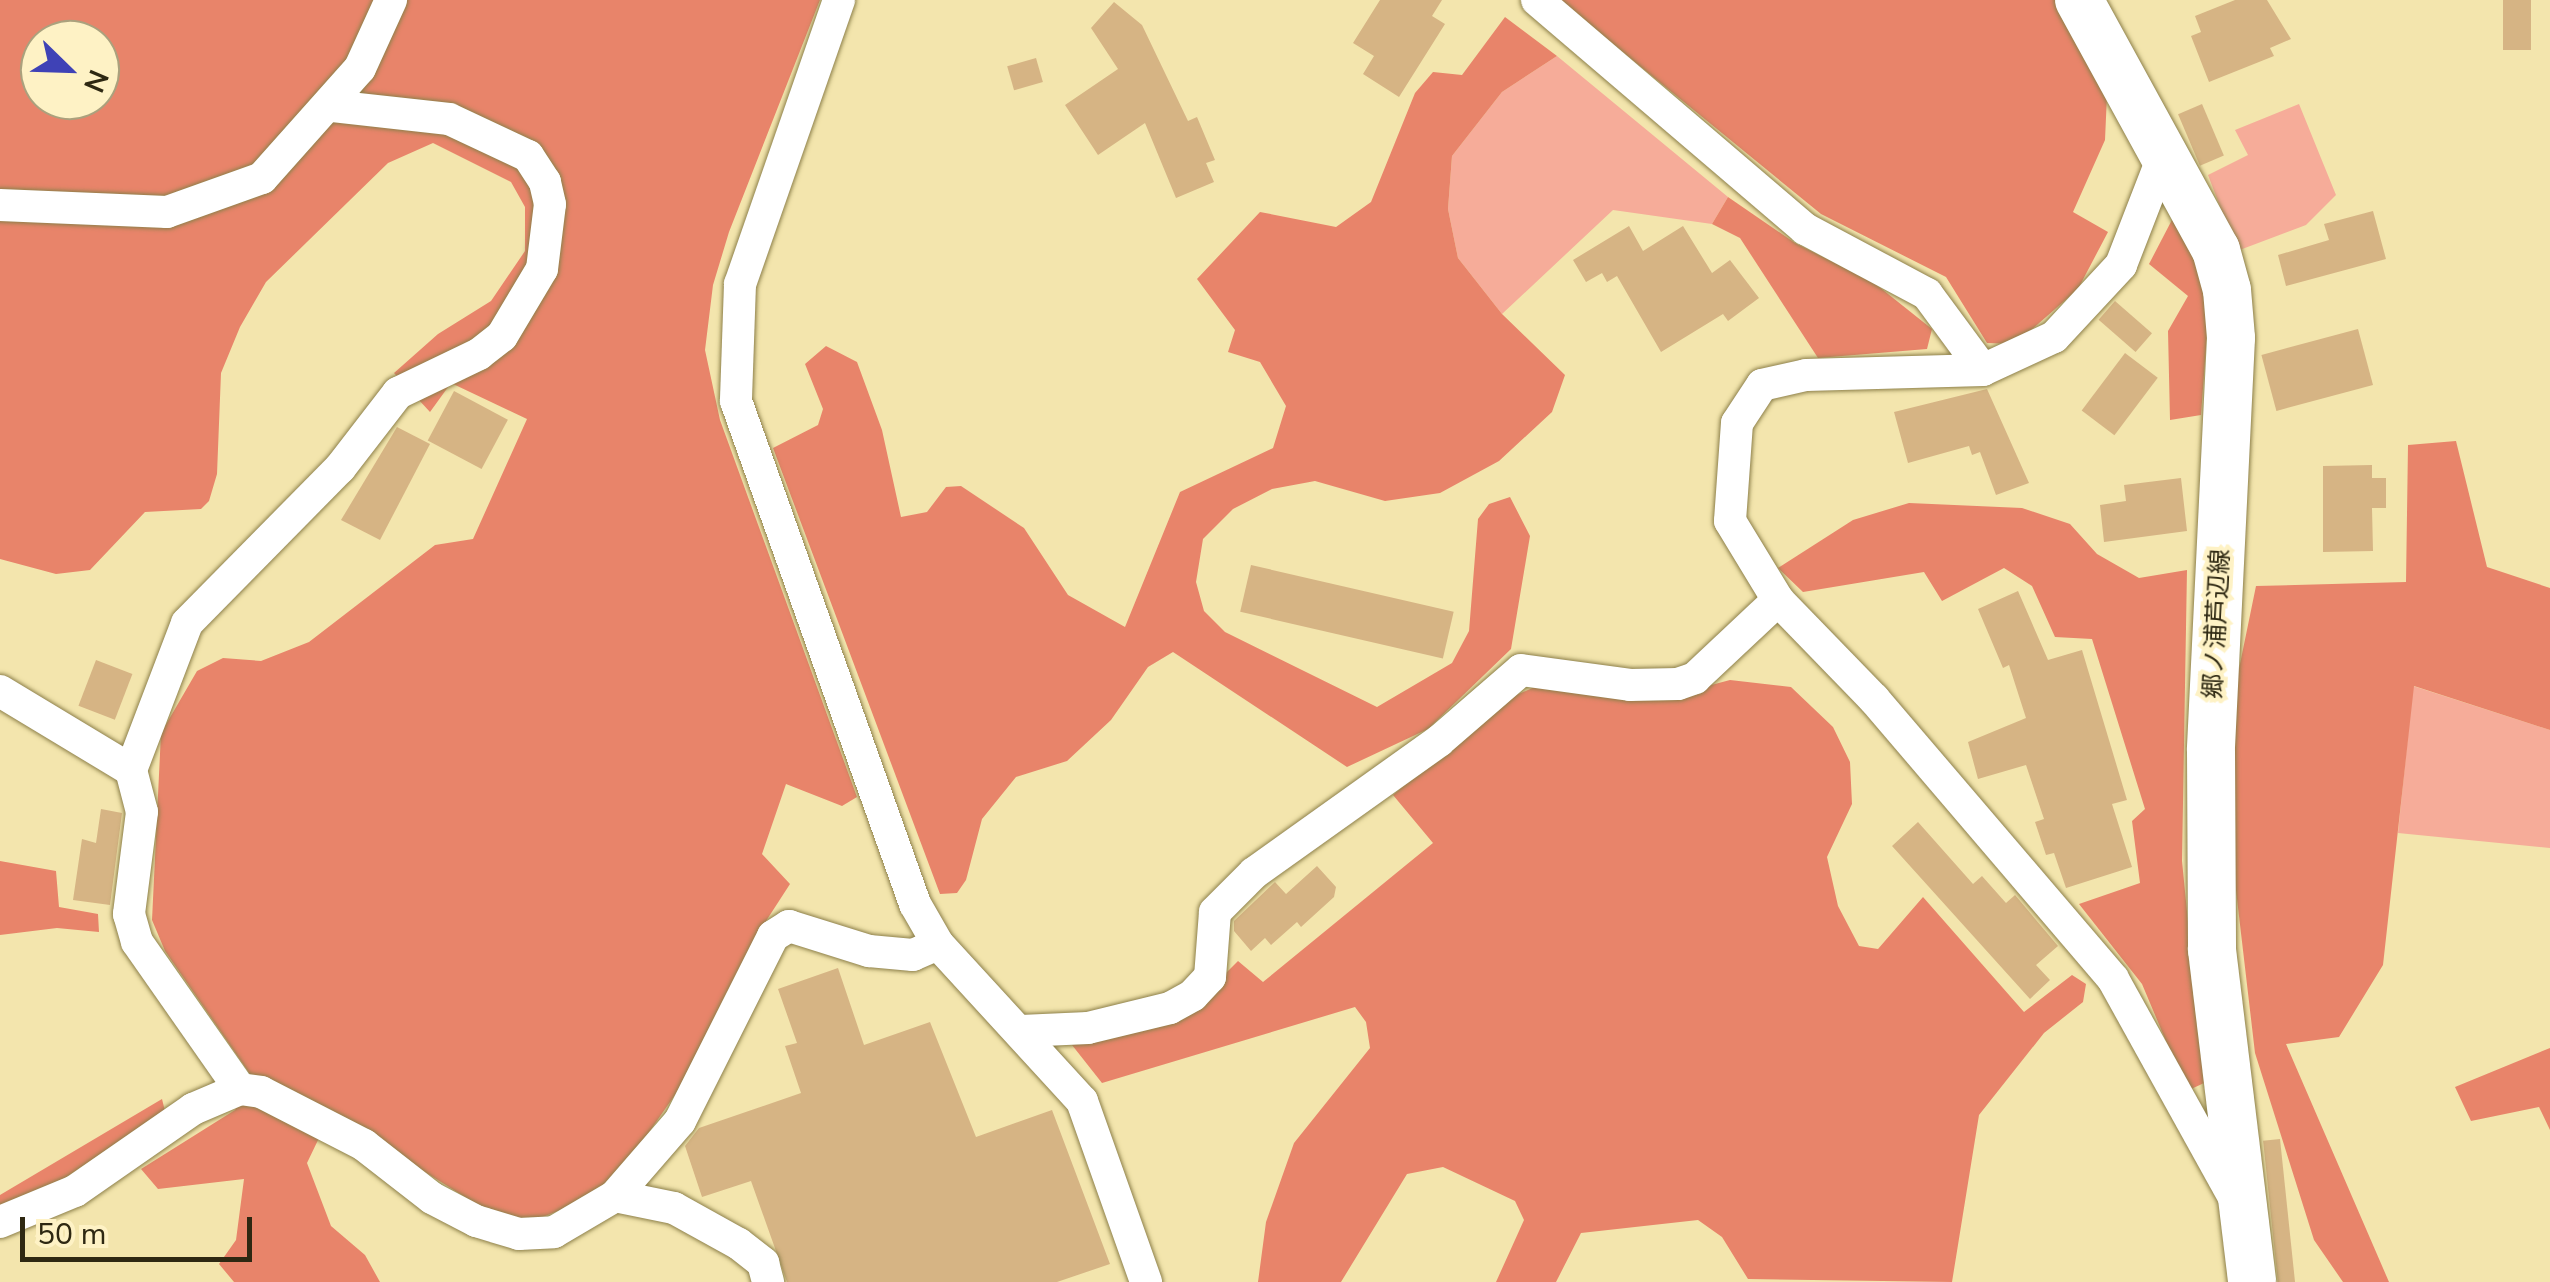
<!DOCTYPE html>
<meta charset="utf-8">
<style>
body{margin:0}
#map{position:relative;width:2550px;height:1282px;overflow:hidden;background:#f3e5ad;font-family:"Nunito Sans","Noto Sans JP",sans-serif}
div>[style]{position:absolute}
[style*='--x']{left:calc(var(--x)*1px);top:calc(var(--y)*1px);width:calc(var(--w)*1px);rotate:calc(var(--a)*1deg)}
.green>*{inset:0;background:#f6ac99}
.forest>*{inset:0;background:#e8846a}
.building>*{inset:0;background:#d6b484;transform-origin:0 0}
.roads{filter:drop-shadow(0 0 2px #8d804a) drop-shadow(0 0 2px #8d804a)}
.street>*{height:32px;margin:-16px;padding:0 16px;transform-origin:16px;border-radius:16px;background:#fff}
.secondary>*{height:48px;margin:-24px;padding:0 24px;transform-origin:24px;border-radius:24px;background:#fff}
span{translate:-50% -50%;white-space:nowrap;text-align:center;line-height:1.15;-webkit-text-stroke:8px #fef2c5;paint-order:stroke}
.street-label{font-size:25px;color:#2e2812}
.north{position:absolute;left:20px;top:20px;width:100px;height:100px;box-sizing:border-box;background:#fef2c5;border:2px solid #aba17d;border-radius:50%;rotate:113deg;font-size:28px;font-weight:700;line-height:40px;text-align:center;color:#2e2812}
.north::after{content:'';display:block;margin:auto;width:35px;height:45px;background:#3f42b6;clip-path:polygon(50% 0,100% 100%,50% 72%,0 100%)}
.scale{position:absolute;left:20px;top:1217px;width:232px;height:45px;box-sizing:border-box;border:5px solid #2e2812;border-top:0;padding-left:12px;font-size:30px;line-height:35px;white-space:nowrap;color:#2e2812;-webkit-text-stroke:8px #fef2c5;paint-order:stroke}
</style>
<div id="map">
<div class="green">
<div style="clip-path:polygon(1557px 56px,1728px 197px,1712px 224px,1613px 210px,1502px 314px,1458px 258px,1448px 209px,1452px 156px,1502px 92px)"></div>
<div style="clip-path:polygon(2299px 104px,2336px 195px,2306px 225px,2237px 251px,2208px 175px,2248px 155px,2235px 130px)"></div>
<div style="clip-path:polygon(2413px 686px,2550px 730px,2550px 848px,2398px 833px)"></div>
</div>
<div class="forest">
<div style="clip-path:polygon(evenodd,0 0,820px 0,729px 232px,713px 285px,705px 350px,720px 420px,857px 797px,842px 806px,786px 784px,762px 854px,790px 884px,755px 938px,684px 1082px,624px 1168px,591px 1198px,535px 1220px,500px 1219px,331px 1113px,307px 1163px,331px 1226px,365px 1255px,380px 1282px,234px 1282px,219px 1264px,236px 1240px,244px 1179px,158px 1189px,141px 1169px,235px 1110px,252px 1077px,165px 951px,152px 920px,161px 733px,197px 671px,223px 658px,261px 661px,309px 642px,435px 545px,473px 539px,527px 419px,451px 383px,430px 412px,394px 373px,438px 334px,491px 301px,525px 251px,525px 207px,511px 182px,433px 143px,388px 163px,266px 282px,240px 327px,221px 373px,217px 474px,209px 501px,201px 509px,145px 512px,90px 570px,56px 574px,0 559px,0 0,40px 40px,100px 40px,100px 100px,40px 100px,40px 40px)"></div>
<div style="clip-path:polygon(1559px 0,2059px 0,2107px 95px,2105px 140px,2073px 212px,2108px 232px,2078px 289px,2015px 344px,1987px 343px,1946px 277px,1821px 214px)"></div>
<div style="clip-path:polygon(1505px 17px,1557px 56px,1502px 92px,1452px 156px,1448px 209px,1458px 258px,1502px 314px,1565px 375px,1552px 412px,1499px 461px,1440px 493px,1385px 501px,1315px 481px,1272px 489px,1233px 509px,1203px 539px,1196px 582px,1204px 611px,1225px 632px,1377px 707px,1452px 663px,1469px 631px,1478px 519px,1489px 504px,1510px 497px,1530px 536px,1511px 649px,1428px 729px,1347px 767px,1173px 652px,1148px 667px,1111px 720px,1067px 761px,1016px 777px,982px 819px,966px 880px,957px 893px,940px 894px,773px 448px,818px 425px,823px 409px,805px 364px,826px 346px,857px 362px,882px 430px,901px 517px,927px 512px,946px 487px,961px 486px,1024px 528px,1068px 595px,1125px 627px,1180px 492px,1273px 448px,1286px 406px,1260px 362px,1228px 352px,1235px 330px,1197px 279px,1260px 212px,1336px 227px,1371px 202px,1415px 93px,1433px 72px,1462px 75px)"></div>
<div style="clip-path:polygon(1728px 197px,1795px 243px,1873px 282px,1932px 329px,1927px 349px,1818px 358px,1740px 238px,1712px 224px)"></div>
<div style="clip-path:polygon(2174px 216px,2210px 294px,2201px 415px,2170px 420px,2168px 331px,2188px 296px,2149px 264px)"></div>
<div style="clip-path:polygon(2456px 441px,2487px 567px,2550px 588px,2550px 730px,2414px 686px,2383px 965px,2339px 1037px,2286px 1044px,2389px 1282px,2343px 1282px,2314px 1240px,2255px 1053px,2230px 839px,2226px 732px,2256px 586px,2406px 582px,2408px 445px)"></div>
<div style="clip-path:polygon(1909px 503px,2022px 508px,2070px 524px,2097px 554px,2139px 578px,2187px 570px,2182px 861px,2204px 1083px,2187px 1091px,2142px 984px,2079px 904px,2140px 883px,2132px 821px,2145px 809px,2092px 639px,2055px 637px,2032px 586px,2004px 568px,1942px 601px,1924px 572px,1803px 592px,1778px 568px,1853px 520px)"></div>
<div style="clip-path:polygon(1730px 680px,1791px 687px,1833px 727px,1850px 762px,1852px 804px,1827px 857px,1838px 906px,1859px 946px,1878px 949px,1923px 897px,2024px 1012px,2072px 975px,2086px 984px,2083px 1002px,2044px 1033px,1979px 1115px,1952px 1282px,1748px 1279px,1722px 1237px,1698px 1220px,1581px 1233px,1556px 1282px,1496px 1282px,1524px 1220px,1515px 1201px,1443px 1167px,1407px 1174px,1341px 1282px,1258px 1282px,1266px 1222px,1294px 1143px,1370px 1048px,1366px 1022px,1355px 1007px,1102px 1083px,1072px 1045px,1181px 1018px,1238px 961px,1263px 982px,1433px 843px,1393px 795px,1507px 699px,1537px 686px,1700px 688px)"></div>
<div style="clip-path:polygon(0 861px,56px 871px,59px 907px,98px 914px,99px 932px,57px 928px,0 935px)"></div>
<div style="clip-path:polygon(2550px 1048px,2550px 1130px,2539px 1107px,2471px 1121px,2455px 1087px)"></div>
<div style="clip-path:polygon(162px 1099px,165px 1111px,41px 1194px,0 1209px,0 1195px)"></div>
</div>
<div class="building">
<div style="clip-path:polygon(1380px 0,1442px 0,1432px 16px,1445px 24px,1399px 97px,1363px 74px,1374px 56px,1353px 43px)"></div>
<div style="clip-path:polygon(2235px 0,2267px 0,2291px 39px,2270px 48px,2274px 56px,2209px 82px,2191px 36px,2201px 32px,2195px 16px)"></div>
<div style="left:2503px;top:0;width:28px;height:50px"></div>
<div style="clip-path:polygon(1114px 2px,1142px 25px,1188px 121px,1197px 117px,1215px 160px,1206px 163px,1214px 182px,1176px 198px,1145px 123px,1098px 155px,1065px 105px,1118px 69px,1091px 28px)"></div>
<div style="left:1036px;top:58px;width:25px;height:30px;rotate:74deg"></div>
<div style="left:2202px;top:104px;width:56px;height:26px;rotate:67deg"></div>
<div style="clip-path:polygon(2373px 211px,2386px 259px,2286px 286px,2278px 255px,2329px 240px,2324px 224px)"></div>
<div style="clip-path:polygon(1629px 226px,1643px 251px,1683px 226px,1712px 273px,1730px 260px,1759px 298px,1728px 321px,1723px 314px,1661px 352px,1617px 276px,1607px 282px,1602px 273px,1586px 282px,1573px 260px)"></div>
<div style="left:2115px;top:301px;width:49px;height:25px;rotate:41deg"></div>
<div style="left:2358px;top:329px;width:58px;height:100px;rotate:75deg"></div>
<div style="left:2125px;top:353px;width:41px;height:72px;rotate:37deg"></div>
<div style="clip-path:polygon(1987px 389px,2029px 483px,1996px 495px,1980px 452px,1972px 455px,1969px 446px,1908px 463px,1894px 412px)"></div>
<div style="left:454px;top:391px;width:61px;height:56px;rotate:28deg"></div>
<div style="clip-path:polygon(397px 427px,430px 444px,380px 540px,341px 520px)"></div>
<div style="clip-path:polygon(2372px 465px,2372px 478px,2386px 478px,2386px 508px,2372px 508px,2373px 551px,2323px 552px,2323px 466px)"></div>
<div style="clip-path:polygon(2181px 478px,2187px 531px,2104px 542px,2100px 505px,2126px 501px,2124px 485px)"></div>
<div style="left:1251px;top:565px;width:208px;height:48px;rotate:13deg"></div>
<div style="clip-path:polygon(2018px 591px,2048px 660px,2082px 650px,2127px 800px,2112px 804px,2132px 867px,2066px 888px,2054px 853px,2046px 855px,2035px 822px,2044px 819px,2026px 765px,1978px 779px,1968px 742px,2026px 718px,2009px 665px,2003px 668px,1978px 609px)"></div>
<div style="left:96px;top:660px;width:39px;height:49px;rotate:21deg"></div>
<div style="clip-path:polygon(101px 809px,122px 813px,110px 905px,73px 900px,82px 839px,96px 843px)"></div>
<div style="clip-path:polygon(1918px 822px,1973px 884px,1982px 876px,2006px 903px,2015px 895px,2058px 946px,2036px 965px,2050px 980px,2030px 999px,1892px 846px)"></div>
<div style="clip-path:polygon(1317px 866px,1336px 887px,1334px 897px,1301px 927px,1297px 922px,1271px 945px,1265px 938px,1251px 951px,1234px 931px,1234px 921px,1275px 882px,1286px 894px)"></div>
<div style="clip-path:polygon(838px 968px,864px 1045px,930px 1022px,976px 1137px,1052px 1110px,1110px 1264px,1057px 1282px,787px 1282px,751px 1181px,702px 1197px,685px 1146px,699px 1128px,801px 1093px,785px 1046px,797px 1043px,778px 989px)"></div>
<div style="left:2280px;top:1139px;width:144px;height:17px;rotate:84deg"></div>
</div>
<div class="roads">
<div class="street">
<div style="--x:839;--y:0;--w:301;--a:109.2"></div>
<div style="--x:740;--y:284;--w:117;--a:92"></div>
<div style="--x:736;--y:401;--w:534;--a:70.41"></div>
<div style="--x:915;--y:904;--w:46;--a:60.1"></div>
<div style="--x:938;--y:944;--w:213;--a:47.5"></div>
<div style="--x:1082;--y:1101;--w:192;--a:70.5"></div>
<div style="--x:1537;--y:0;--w:353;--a:40.5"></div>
<div style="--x:1805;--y:229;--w:138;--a:28"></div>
<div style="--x:1927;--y:294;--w:94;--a:53.6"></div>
<div style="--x:2164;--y:154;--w:119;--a:111.2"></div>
<div style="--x:2121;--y:265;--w:98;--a:132.9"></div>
<div style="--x:2054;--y:337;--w:78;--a:155.1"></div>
<div style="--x:1983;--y:370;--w:177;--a:178.4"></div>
<div style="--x:1806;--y:375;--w:45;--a:167.2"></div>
<div style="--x:1762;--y:385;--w:45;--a:123.3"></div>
<div style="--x:1737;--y:423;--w:98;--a:94.1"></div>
<div style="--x:1730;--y:521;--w:92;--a:58.7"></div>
<div style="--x:1778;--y:600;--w:138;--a:45.9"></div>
<div style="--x:1874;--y:699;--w:368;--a:49.5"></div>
<div style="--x:2113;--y:979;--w:254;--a:61"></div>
<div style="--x:0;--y:205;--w:167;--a:2.4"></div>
<div style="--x:167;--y:212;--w:101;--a:-19.7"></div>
<div style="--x:262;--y:178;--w:147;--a:-48.3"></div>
<div style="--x:360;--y:68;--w:75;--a:-65.5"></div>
<div style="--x:0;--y:691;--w:153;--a:31.1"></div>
<div style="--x:131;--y:770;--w:43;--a:75.3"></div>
<div style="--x:142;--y:812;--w:103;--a:97.3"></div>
<div style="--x:129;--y:914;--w:29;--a:74"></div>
<div style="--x:137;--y:942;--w:179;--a:55"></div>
<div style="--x:131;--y:770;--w:157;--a:-69.1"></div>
<div style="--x:187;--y:623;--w:218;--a:-45.4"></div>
<div style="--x:340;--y:468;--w:95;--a:-52.3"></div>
<div style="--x:398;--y:393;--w:90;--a:-25.7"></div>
<div style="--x:479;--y:354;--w:29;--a:-38"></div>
<div style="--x:502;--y:336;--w:78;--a:-59.2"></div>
<div style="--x:542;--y:269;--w:65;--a:-83"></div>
<div style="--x:550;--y:204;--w:23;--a:-103"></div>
<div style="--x:545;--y:182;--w:31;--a:-123"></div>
<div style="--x:528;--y:156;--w:87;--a:-154.9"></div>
<div style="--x:449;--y:119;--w:119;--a:-173.7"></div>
<div style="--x:1021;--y:1031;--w:67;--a:-2.6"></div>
<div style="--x:1088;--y:1028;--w:84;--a:-13.7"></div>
<div style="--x:1170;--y:1008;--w:26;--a:-29"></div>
<div style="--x:1193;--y:995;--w:25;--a:-47"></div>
<div style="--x:1210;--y:977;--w:65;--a:-85.6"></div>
<div style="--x:1215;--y:912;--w:55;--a:-45"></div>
<div style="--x:1254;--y:873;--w:227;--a:-35.5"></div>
<div style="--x:1439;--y:741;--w:108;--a:-40.9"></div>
<div style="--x:1521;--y:670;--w:110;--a:7.8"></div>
<div style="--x:1630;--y:685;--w:48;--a:-1.2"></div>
<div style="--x:1678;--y:684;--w:18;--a:-19"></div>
<div style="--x:1695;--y:678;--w:114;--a:-43.2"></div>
<div style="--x:615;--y:1196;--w:60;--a:11.5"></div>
<div style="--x:674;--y:1208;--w:74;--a:29"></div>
<div style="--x:739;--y:1244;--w:31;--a:38"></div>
<div style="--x:763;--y:1263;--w:20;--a:75"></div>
<div style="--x:0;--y:1222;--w:81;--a:-22.5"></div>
<div style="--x:75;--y:1191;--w:144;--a:-34.8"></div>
<div style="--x:193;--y:1109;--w:51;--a:-23.1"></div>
<div style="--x:240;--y:1089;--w:21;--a:8"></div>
<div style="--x:261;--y:1092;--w:116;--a:27.2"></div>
<div style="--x:364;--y:1145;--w:86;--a:37.9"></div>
<div style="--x:432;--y:1198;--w:50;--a:27.6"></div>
<div style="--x:476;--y:1221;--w:45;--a:16.8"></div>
<div style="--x:519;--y:1234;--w:35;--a:-3"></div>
<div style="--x:554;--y:1232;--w:71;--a:-30.5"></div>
<div style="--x:615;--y:1196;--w:99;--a:-49.1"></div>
<div style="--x:680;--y:1121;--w:207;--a:-63.3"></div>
<div style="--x:773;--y:936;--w:19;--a:-32"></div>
<div style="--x:789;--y:926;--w:84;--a:17.4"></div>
<div style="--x:869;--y:951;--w:44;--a:5.2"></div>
<div style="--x:913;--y:955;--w:27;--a:-24"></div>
</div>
<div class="secondary">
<div style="--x:2079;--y:0;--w:285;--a:61.3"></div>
<div style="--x:2216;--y:250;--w:41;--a:74.6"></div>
<div style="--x:2227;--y:290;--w:48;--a:85.2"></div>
<div style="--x:2231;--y:338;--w:413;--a:92.8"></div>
<div style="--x:2211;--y:751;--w:199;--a:89.7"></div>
<div style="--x:2212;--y:950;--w:334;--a:83.1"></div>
</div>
</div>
<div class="street-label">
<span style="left:2217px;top:624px;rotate:-87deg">郷ノ浦芦辺線</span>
</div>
<div class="north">N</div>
<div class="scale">50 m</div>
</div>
